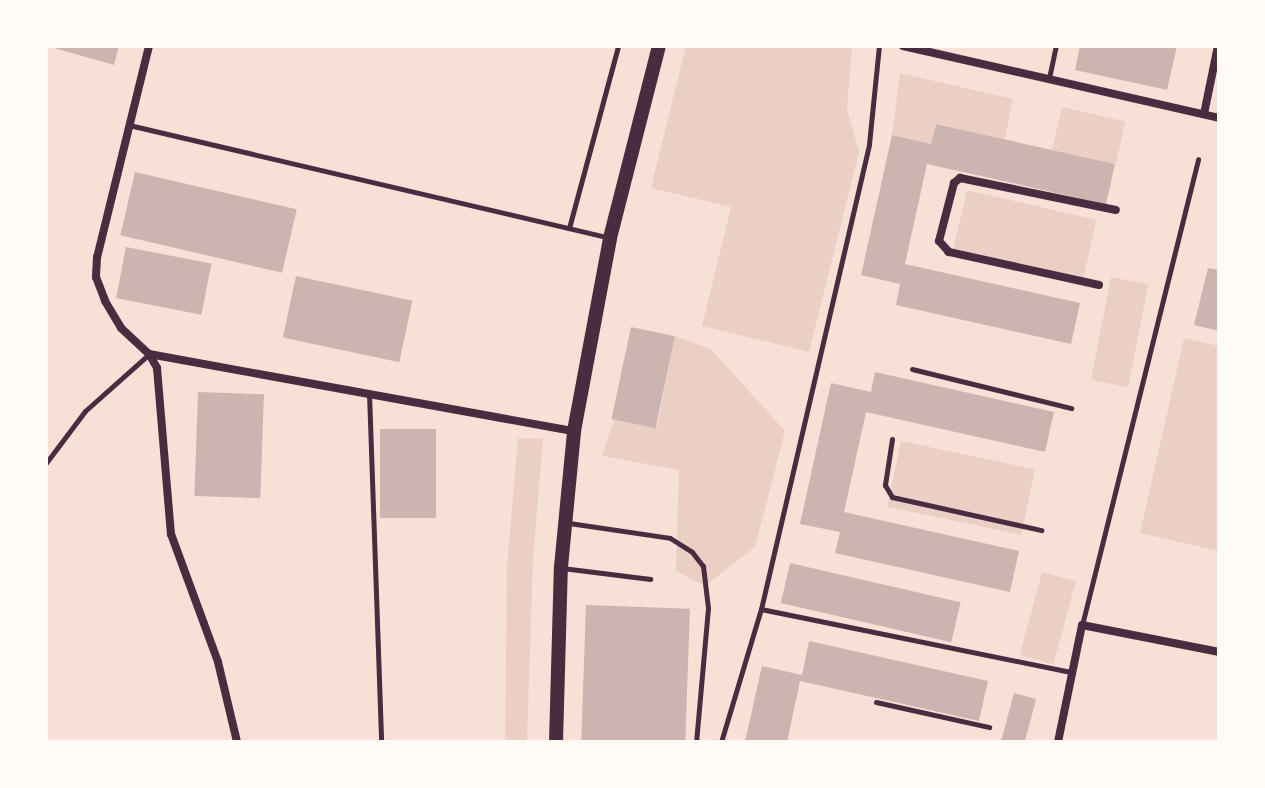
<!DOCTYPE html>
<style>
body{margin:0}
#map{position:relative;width:1265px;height:788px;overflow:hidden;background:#f7e1d7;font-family:Karla,sans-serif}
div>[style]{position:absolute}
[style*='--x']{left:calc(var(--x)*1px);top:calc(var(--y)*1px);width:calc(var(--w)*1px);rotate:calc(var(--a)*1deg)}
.green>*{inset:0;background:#ebcfc5;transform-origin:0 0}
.building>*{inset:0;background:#ccb4b1;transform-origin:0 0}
.service>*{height:5px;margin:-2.5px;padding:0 2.5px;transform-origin:2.5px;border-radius:2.5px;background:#4a2c40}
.minor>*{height:8px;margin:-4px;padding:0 4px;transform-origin:4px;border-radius:4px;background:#4a2c40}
.primary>*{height:14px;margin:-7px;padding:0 7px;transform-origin:7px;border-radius:7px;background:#4a2c40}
span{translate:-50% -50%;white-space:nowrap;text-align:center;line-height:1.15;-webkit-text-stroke:6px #fffaf5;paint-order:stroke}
.frame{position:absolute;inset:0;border:48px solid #fffaf5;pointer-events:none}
</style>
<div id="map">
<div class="green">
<div style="clip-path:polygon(686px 46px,852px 46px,847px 109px,859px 152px,809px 352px,702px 326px,731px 207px,651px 188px)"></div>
<div style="clip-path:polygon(900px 73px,1013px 99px,1005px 139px,936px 124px,931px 144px,892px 135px)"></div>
<div style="left:1062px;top:107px;width:65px;height:44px;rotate:13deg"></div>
<div style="left:967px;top:190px;width:133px;height:66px;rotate:13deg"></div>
<div style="left:1111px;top:277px;width:38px;height:105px;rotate:11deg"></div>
<div style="clip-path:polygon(675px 336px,711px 349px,785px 431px,755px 547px,705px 586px,676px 571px,679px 470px,602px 456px,614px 419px,657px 427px)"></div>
<div style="clip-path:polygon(1184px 338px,1219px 346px,1219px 551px,1140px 533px)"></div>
<div style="clip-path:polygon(518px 438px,543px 439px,533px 559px,527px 742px,505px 742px,507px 567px)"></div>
<div style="left:901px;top:441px;width:137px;height:67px;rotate:12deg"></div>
<div style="left:1042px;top:572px;width:35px;height:86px;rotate:15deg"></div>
</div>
<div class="building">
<div style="clip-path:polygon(47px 46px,119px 46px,114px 65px)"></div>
<div style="clip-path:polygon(1080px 46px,1177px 46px,1167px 90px,1075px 70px)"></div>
<div style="clip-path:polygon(936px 124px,1115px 164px,1106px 204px,927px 164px,905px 264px,1080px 303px,1071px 344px,896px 305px,900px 284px,861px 275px,892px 135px,931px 144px)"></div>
<div style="left:135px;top:172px;width:166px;height:65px;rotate:13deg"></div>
<div style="left:126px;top:247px;width:87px;height:52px;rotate:11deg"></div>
<div style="clip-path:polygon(1208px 268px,1219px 270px,1219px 331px,1194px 325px)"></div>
<div style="left:296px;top:276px;width:119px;height:63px;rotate:12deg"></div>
<div style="left:631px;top:327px;width:45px;height:94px;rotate:12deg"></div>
<div style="clip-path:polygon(875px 372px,1054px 412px,1045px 452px,866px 412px,844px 512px,1019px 551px,1010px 592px,835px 553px,840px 532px,800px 524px,831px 383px,871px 392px)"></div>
<div style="left:198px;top:392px;width:66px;height:104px;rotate:2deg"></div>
<div style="left:380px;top:429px;width:56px;height:89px"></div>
<div style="left:790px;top:563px;width:175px;height:41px;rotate:13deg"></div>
<div style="left:586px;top:605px;width:104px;height:137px;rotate:2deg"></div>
<div style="clip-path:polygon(809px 641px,988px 681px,979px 721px,800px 681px,787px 742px,745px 742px,762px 666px,802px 675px)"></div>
<div style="left:1014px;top:693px;width:23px;height:50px;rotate:15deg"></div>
</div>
<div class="service">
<div style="--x:1049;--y:78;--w:33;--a:-78"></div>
<div style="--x:129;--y:125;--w:493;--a:13.2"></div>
<div style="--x:569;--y:228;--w:188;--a:-74.9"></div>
<div style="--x:912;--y:369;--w:164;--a:13.8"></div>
<div style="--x:369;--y:393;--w:349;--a:88"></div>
<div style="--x:892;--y:439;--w:47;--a:98.7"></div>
<div style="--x:885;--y:485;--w:14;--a:60"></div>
<div style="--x:892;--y:497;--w:153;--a:12.5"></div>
<div style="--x:46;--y:463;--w:65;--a:-53.1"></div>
<div style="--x:85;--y:411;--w:86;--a:-41.7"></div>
<div style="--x:569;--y:523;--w:102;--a:8.4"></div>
<div style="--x:670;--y:538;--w:26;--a:32"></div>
<div style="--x:692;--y:552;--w:18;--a:52"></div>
<div style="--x:703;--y:566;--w:42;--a:83.2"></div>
<div style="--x:708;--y:608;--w:135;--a:95.1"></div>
<div style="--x:562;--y:568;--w:89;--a:7.1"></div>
<div style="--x:761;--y:609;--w:316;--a:11.5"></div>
<div style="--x:1082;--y:625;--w:480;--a:-76"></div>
<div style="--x:876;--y:702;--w:116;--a:12.5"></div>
<div style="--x:721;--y:742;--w:139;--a:-73.3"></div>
<div style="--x:761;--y:609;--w:477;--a:-76.9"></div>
<div style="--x:869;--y:144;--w:99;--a:-84.2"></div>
</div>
<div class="minor">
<div style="--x:149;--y:46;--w:217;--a:103.8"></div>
<div style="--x:97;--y:257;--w:20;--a:93"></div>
<div style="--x:96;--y:277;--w:26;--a:69"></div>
<div style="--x:105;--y:301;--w:31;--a:59"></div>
<div style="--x:121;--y:328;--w:38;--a:43"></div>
<div style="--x:149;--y:354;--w:16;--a:60"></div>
<div style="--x:157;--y:368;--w:167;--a:85.2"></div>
<div style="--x:171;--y:534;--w:136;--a:69.8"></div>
<div style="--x:218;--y:662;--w:82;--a:76.6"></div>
<div style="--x:903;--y:46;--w:324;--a:12.8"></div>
<div style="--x:1204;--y:114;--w:69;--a:-78.4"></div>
<div style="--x:1099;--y:285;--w:154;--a:-167.6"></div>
<div style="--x:949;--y:252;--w:15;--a:-132"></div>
<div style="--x:939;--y:241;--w:60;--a:-75.5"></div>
<div style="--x:954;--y:183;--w:8;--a:-40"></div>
<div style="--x:960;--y:178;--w:159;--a:11.6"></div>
<div style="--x:149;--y:354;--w:432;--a:10.3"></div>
<div style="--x:1058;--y:742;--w:119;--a:-78.4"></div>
<div style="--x:1082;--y:625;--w:140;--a:11.1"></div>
</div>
<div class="primary">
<div style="--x:556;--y:742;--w:175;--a:-88.4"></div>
<div style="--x:561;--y:567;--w:137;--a:-84.5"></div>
<div style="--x:574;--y:431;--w:196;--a:-79.4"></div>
<div style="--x:610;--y:238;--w:198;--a:-75.7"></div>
</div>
<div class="frame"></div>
</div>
